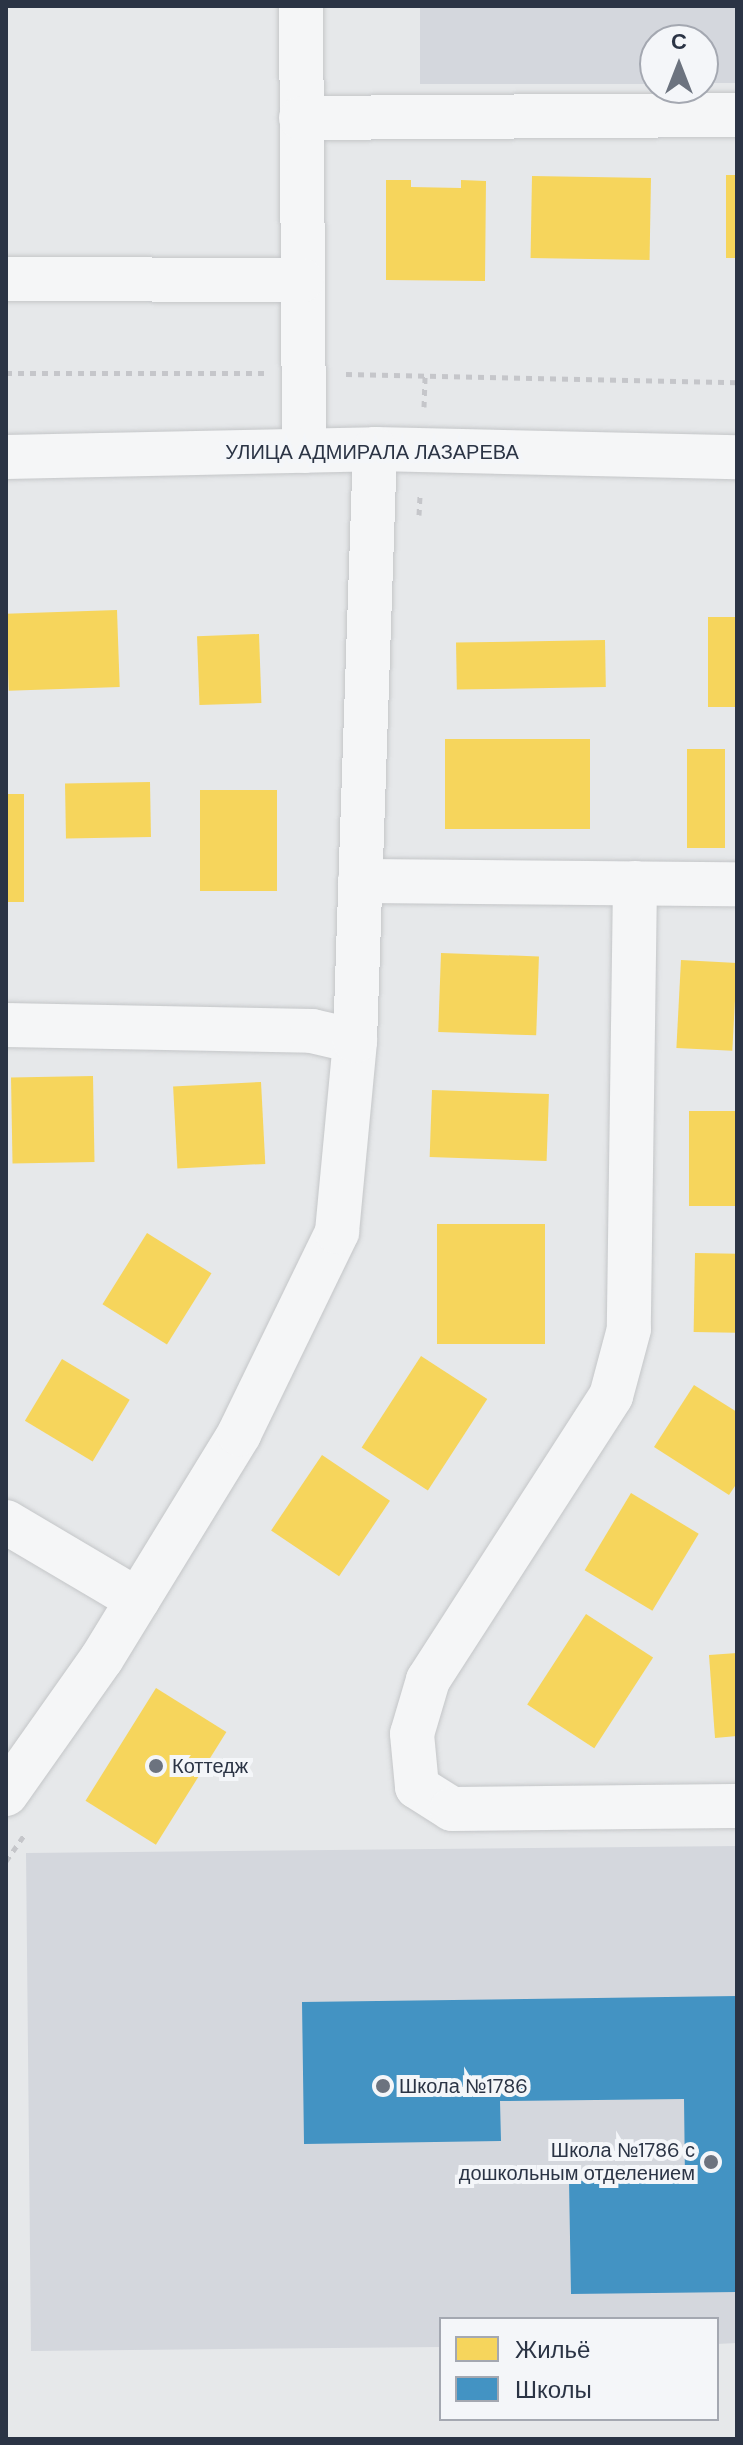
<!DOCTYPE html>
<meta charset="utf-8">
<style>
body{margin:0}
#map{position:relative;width:743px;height:2445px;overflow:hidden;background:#e6e8ea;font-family:"DM Sans",sans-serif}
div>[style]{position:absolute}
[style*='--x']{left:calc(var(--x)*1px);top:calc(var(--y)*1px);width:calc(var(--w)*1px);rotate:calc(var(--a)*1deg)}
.built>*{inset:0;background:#d4d7dd}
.homes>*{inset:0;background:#f6d55c;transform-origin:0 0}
.schools>*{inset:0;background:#4393c3}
.path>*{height:5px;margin-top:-2.5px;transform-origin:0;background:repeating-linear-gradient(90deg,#c5c6ca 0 6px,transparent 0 12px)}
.roads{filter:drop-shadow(0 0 2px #c4c6c8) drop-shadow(0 0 2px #c4c6c8)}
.minor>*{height:44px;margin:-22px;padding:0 22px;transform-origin:22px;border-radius:22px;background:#f5f6f7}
.dots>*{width:22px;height:22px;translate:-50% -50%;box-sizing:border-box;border:4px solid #f4f6f9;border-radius:50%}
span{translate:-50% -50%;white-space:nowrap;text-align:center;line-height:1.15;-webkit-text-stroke:8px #f4f6f9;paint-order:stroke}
.street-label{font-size:20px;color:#2b3445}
.poi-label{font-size:20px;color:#2b3445}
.left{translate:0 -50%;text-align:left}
.right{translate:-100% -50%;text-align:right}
.frame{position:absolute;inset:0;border:8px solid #2b3445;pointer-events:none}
.legend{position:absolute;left:439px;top:2317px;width:280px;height:104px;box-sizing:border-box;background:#f4f6f9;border:2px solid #a4a8b1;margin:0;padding:10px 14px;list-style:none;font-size:24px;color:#2b3445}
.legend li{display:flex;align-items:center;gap:16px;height:40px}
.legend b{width:40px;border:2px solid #a4a8b1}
.north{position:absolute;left:639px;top:24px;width:80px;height:80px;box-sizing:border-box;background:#f4f6f9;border:2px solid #a4a8b1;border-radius:50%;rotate:0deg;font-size:22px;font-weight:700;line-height:32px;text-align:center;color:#2b3445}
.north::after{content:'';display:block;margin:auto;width:28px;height:36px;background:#6c737f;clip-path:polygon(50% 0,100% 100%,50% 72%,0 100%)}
</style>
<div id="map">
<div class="built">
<div style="clip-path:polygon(420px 6px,737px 6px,737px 83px,703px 83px,703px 40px,655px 40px,655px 84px,420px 84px)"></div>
<div style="clip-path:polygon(737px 1846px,737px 2343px,717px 2344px,717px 2319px,441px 2319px,441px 2347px,31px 2351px,26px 1853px)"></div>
</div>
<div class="homes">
<div style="left:726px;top:175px;width:11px;height:83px"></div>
<div style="left:532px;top:176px;width:119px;height:82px;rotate:1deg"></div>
<div style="clip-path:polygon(386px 180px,411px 180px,411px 187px,461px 188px,461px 180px,486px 181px,485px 281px,386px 280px)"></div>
<div style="left:117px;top:610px;width:77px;height:111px;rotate:88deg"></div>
<div style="left:708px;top:617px;width:29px;height:90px"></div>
<div style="left:259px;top:634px;width:69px;height:62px;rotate:88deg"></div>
<div style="left:605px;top:640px;width:47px;height:149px;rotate:89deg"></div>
<div style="left:445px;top:739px;width:145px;height:90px"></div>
<div style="left:687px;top:749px;width:38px;height:99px"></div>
<div style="left:150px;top:782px;width:55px;height:85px;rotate:89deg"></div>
<div style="left:200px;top:790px;width:77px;height:101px"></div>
<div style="left:6px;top:794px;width:18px;height:108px"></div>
<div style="left:441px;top:953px;width:98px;height:79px;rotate:2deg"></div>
<div style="left:681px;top:960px;width:56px;height:88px;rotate:3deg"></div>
<div style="left:93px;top:1076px;width:86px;height:82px;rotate:89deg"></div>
<div style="left:261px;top:1082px;width:82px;height:88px;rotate:87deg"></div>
<div style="left:432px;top:1090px;width:117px;height:67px;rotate:2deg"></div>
<div style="left:737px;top:1111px;width:95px;height:48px;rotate:90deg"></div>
<div style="left:437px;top:1224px;width:108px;height:120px"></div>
<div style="left:147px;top:1233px;width:76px;height:84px;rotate:32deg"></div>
<div style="left:695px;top:1253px;width:42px;height:79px;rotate:1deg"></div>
<div style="left:421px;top:1356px;width:79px;height:109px;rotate:33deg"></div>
<div style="left:62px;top:1359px;width:79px;height:72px;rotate:31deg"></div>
<div style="clip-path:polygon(694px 1385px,737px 1412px,737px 1483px,729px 1495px,654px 1447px)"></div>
<div style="left:322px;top:1455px;width:82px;height:91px;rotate:34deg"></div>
<div style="left:631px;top:1493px;width:79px;height:90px;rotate:31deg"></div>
<div style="left:586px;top:1614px;width:80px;height:108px;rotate:33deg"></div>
<div style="clip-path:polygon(737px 1653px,737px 1736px,715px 1738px,709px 1655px)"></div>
<div style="left:156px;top:1688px;width:83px;height:133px;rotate:32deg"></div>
</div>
<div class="schools">
<div style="clip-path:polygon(737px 1996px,737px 2292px,571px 2294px,569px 2181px,685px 2180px,684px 2099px,500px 2101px,501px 2141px,304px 2144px,302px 2002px)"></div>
</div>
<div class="path">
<div style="--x:6;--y:373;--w:258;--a:0"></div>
<div style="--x:346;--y:374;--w:391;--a:1.2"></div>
<div style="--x:424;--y:407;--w:32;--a:-88"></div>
<div style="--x:419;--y:515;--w:22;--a:-87"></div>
<div style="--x:6;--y:1861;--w:35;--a:-55"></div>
</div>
<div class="roads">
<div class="minor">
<div style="--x:301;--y:6;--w:445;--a:89.6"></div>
<div style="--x:301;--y:118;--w:436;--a:-0.4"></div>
<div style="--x:6;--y:279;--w:296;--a:0.2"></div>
<div style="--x:6;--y:457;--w:369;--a:-1.2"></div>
<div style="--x:375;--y:449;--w:362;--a:1.3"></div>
<div style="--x:360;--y:881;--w:377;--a:0.5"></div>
<div style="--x:635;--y:883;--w:446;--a:90.8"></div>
<div style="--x:629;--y:1329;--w:69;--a:105"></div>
<div style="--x:611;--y:1396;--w:338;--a:122.8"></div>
<div style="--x:428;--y:1680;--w:56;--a:106.5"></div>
<div style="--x:412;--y:1734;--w:53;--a:84.6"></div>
<div style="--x:417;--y:1787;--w:41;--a:32.2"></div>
<div style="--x:452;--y:1809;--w:285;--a:-0.6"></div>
<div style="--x:6;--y:1025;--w:306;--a:1.1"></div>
<div style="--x:312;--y:1031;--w:44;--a:13.1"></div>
<div style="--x:6;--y:1522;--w:153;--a:30.6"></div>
<div style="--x:6;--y:1794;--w:166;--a:-54.8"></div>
<div style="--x:102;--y:1658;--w:263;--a:-58.5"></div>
<div style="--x:239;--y:1434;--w:225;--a:-64.1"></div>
<div style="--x:337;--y:1232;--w:192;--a:-84.6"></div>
<div style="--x:355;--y:1041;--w:592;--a:-88.07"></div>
</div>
</div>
<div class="dots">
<div style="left:156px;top:1766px;background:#6c737f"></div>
<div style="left:383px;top:2086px;background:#6c737f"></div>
<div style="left:711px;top:2162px;background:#6c737f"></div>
</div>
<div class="street-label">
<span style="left:372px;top:452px">УЛИЦА АДМИРАЛА ЛАЗАРЕВА</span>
</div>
<div class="poi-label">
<span class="left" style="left:172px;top:1766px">Коттедж</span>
<span class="left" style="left:399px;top:2086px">Школа №1786</span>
<span class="right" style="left:695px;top:2162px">Школа №1786 с<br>дошкольным отделением</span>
</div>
<div class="frame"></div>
<ul class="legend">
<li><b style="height:22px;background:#f6d55c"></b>Жильё</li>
<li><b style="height:22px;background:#4393c3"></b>Школы</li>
</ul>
<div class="north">С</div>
</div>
